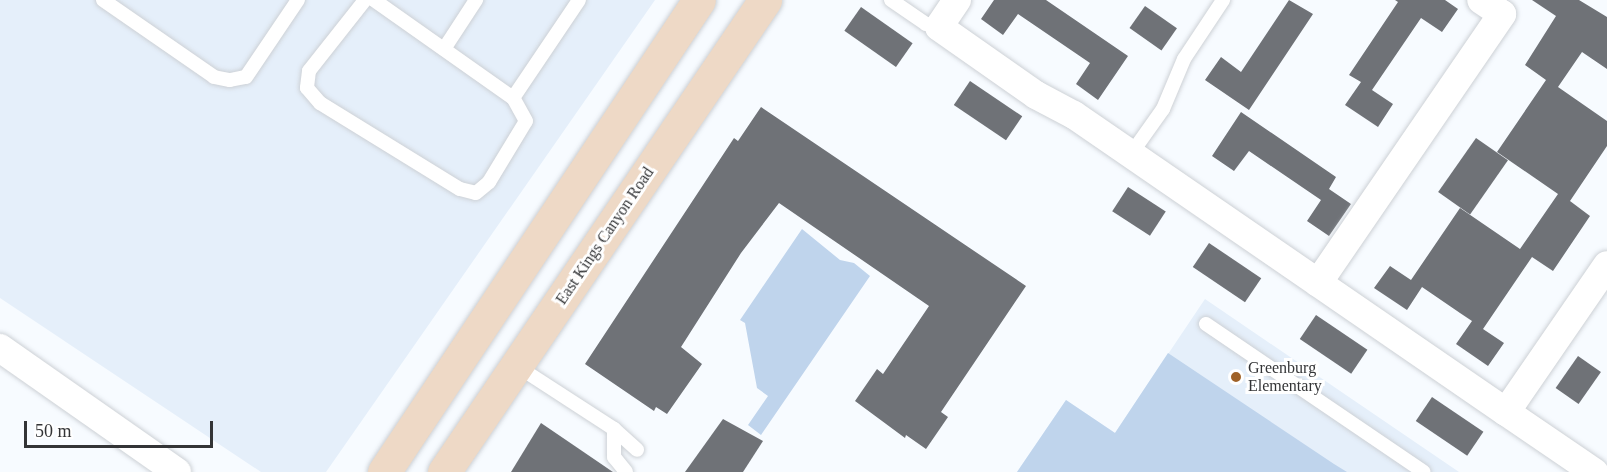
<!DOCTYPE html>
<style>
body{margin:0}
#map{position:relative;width:1607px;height:472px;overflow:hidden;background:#f7fbff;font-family:Georgia,serif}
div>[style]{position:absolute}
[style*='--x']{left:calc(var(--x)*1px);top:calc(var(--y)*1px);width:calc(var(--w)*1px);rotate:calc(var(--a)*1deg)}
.built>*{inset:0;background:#e5effa}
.green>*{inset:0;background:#bfd4ec}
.building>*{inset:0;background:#6f7277;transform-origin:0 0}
.roads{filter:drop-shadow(0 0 2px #cdd1d6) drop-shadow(0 0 2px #cdd1d6)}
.service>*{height:14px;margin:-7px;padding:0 7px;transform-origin:7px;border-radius:7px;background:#fff}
.minor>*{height:28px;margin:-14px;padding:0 14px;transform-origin:14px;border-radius:14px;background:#fff}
.secondary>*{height:33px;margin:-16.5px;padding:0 16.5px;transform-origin:16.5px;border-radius:16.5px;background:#eed9c6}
.dots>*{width:16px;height:16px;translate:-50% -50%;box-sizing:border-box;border:3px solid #fff;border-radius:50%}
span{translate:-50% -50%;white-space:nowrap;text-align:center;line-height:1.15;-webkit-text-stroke:6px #fff;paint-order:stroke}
.street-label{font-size:16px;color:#333436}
.poi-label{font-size:16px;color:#333436}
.left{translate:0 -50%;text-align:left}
.scale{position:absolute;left:24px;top:421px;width:189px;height:27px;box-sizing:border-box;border:3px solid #333436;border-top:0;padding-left:8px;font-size:18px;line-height:21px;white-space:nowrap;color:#333436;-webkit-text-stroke:4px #fff;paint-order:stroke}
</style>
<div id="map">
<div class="built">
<div style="clip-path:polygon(0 0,655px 0,326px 472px,261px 472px,0 298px)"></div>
<div style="clip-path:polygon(1205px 299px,1459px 472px,1017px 472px,1066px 400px,1115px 433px)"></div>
</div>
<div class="green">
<div style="clip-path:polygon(802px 229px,840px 260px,854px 263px,870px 276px,761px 435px,748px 425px,768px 396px,757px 388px,745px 323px,740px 320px)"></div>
<div style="clip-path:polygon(1168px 353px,1334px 464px,1347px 472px,1017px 472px,1066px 400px,1115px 433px)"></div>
</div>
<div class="building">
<div style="clip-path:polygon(994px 0,1046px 0,1128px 56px,1098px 100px,1076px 84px,1090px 63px,1018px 14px,1003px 35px,981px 19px)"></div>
<div style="clip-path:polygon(1289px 0,1313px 14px,1249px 110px,1205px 80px,1221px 57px,1241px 72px)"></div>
<div style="clip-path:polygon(1395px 0,1445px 0,1458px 9px,1442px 32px,1421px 18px,1372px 90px,1393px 104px,1378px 127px,1345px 105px,1361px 82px,1349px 75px,1398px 2px)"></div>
<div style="clip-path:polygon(1532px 0,1579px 0,1607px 17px,1607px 69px,1582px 52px,1558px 87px,1607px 121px,1607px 146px,1570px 201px,1590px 216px,1553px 271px,1532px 257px,1483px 329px,1504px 343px,1488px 366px,1456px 344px,1472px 321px,1460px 313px,1422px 287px,1407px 310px,1374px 288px,1390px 266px,1411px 280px,1460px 208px,1520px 249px,1558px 194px,1497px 152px,1546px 80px,1525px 65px,1556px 16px)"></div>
<div style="left:1145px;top:6px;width:39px;height:27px;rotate:35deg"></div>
<div style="left:861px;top:7px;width:63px;height:29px;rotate:35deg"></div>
<div style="left:970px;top:81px;width:63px;height:29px;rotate:34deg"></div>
<div style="clip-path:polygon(761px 107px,1026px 286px,941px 412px,948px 417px,926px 449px,906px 435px,905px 438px,855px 401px,877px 369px,883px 374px,929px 306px,779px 203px,741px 253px,681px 347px,702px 364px,667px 414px,656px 407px,654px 411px,585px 364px,734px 138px,738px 141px)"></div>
<div style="clip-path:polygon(1241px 112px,1336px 177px,1329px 189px,1351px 204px,1329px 236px,1307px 221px,1321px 200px,1249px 151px,1234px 171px,1212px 156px)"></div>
<div style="left:1476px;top:138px;width:39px;height:66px;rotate:35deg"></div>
<div style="left:1128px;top:187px;width:45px;height:29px;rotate:33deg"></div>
<div style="left:1209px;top:243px;width:63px;height:29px;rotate:34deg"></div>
<div style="left:1316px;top:315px;width:62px;height:29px;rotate:34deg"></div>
<div style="left:1578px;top:356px;width:28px;height:39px;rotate:35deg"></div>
<div style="left:1432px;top:397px;width:62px;height:29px;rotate:34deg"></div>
<div style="clip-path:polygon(723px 419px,763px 441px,743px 472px,685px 472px)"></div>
<div style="clip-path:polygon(541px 423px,613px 472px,511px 472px)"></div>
</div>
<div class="roads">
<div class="service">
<div style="--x:103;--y:0;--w:135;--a:34.7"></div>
<div style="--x:214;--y:77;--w:16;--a:11"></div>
<div style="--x:230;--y:80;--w:16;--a:-11"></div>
<div style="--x:246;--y:77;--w:93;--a:-56"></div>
<div style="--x:365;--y:0;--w:90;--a:128.3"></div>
<div style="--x:309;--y:71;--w:17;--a:97"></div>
<div style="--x:307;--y:88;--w:20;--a:49"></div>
<div style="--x:320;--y:103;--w:164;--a:31.6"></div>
<div style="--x:460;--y:189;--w:16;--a:14"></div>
<div style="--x:476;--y:193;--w:17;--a:-40"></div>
<div style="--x:489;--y:182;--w:71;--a:-58.8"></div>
<div style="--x:526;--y:121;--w:26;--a:-119"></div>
<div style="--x:374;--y:0;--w:170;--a:35.2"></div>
<div style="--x:513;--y:98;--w:118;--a:-56"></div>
<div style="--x:891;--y:0;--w:42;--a:34.4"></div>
<div style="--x:926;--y:24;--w:13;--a:13"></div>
<div style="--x:444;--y:49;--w:59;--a:-56.9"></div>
<div style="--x:1131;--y:154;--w:55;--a:-54.6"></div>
<div style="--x:1163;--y:109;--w:54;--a:-67.2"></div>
<div style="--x:1184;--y:59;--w:71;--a:-56.5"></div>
<div style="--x:1206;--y:324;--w:263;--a:34.2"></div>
<div style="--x:517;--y:366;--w:116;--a:33"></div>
<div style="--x:614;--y:429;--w:31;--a:42"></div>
<div style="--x:614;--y:429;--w:28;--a:90"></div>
<div style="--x:614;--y:457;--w:19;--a:51"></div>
</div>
<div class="minor">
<div style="--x:957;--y:0;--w:32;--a:124"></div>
<div style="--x:939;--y:27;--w:118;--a:35"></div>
<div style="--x:1036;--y:95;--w:43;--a:27.8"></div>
<div style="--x:1074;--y:115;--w:524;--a:34.51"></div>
<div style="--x:1506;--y:412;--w:178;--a:-55.5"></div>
<div style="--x:1318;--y:283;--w:326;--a:-55.6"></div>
<div style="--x:1502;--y:14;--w:25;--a:-146"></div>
<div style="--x:0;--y:348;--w:216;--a:35"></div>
<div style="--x:1506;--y:412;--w:107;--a:34.3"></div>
</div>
<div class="secondary">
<div style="--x:384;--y:472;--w:567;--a:-56.28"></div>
<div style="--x:444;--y:472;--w:571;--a:-55.78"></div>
</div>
</div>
<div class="dots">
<div style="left:1236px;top:377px;background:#9f6127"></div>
</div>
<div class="street-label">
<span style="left:605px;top:236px;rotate:-56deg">East Kings Canyon Road</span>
</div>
<div class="poi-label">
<span class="left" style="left:1248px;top:377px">Greenburg<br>Elementary</span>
</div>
<div class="scale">50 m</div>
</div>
